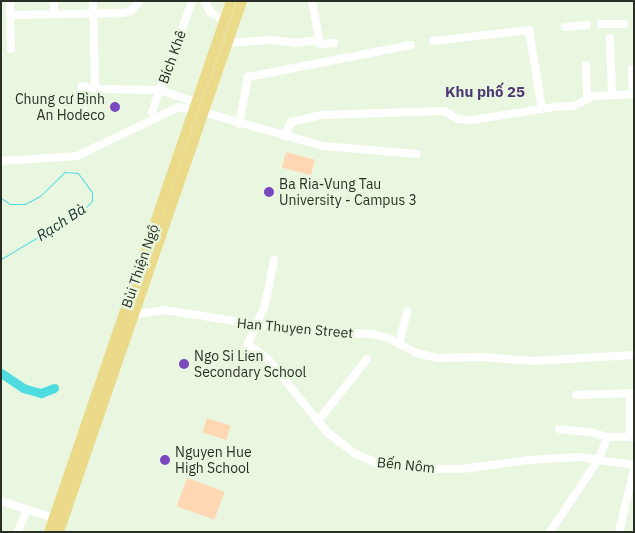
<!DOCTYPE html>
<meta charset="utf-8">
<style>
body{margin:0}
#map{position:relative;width:635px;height:533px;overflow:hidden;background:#eaf7e0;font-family:"IBM Plex Sans",sans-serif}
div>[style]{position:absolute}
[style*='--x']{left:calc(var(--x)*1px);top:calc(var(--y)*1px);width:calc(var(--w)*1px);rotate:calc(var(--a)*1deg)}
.green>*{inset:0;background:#ffd7b3;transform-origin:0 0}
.stream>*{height:1px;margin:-0.5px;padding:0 0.5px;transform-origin:0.5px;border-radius:0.5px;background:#4edce1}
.river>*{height:9px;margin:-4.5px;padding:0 4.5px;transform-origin:4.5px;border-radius:4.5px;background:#4edce1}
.minor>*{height:8px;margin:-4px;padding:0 4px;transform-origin:4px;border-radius:4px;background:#fff}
.major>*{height:10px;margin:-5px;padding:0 5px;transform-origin:5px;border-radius:5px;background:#ebda89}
.dots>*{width:14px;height:14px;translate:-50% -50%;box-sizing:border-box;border:2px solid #eaf7e0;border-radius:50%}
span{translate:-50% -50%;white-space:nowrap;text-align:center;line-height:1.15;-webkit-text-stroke:5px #eaf7e0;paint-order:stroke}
.street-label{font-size:14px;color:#2a2f26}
.poi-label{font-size:14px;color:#2a2f26}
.right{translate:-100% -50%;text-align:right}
.left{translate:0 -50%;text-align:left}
.neighbourhood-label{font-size:15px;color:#4f3874;font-weight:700}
.water-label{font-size:15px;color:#162e2f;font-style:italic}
.frame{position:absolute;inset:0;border:2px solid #2a2f26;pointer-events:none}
</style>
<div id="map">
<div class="green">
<div style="left:286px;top:152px;width:30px;height:16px;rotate:15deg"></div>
<div style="left:207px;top:418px;width:25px;height:15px;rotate:18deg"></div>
<div style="left:187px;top:478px;width:40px;height:30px;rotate:20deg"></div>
</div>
<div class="stream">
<div style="--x:1;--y:198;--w:11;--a:34"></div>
<div style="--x:10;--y:204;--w:15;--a:0"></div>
<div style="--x:25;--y:204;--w:17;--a:-28"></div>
<div style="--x:40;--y:196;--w:35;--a:-44"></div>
<div style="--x:65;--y:172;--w:13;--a:4"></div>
<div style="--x:78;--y:173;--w:24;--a:54"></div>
<div style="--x:92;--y:192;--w:9;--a:90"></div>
<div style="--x:92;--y:201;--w:13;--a:135"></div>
<div style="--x:83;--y:210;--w:96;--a:149.1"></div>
<div style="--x:1;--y:333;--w:8;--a:90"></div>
</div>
<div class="river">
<div style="--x:1;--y:373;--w:27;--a:34"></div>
<div style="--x:23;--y:388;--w:19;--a:16"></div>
<div style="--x:41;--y:393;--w:14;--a:-21"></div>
</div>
<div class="minor">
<div style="--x:10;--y:1;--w:48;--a:88.8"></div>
<div style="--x:93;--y:1;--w:88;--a:88.7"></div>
<div style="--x:205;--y:1;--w:12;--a:66"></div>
<div style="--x:210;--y:12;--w:17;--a:33"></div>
<div style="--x:312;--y:1;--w:44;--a:79.5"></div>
<div style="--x:320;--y:44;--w:14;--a:-4"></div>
<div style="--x:54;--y:14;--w:13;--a:-90"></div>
<div style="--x:10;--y:15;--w:113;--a:-1"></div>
<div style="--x:123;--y:13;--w:8;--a:-14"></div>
<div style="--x:131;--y:11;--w:13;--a:-48"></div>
<div style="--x:601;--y:24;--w:23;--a:0"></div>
<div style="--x:565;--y:27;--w:22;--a:-5"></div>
<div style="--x:610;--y:38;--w:56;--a:88"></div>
<div style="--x:433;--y:41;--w:97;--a:-6.5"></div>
<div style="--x:529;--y:30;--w:80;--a:80.7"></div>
<div style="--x:227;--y:43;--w:45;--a:-3.8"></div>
<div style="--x:272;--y:40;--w:23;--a:7"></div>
<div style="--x:295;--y:43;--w:24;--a:-7"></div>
<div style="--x:586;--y:65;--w:34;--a:88"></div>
<div style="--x:632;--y:69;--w:25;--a:88"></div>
<div style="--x:83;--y:108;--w:22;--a:-93"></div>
<div style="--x:82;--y:86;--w:13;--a:13"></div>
<div style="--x:95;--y:89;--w:64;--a:0.9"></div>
<div style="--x:159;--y:90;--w:39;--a:18"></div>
<div style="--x:152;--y:112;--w:118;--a:-70.2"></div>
<div style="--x:203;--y:112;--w:124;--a:15.9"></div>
<div style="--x:322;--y:146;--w:95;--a:4.8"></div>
<div style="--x:239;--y:124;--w:48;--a:-79.2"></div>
<div style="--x:248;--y:77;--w:166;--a:-11.1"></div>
<div style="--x:284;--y:136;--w:16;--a:-63"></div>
<div style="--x:291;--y:122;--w:32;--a:-13"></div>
<div style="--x:322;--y:115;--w:122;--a:-1.9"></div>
<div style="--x:444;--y:111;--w:16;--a:30"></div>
<div style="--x:458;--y:119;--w:14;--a:4"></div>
<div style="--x:472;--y:120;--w:83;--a:-9"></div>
<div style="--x:554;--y:107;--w:20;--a:-3"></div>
<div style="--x:574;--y:106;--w:22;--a:-27"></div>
<div style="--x:594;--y:96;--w:40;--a:-2.9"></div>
<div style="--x:1;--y:161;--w:76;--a:-3.8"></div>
<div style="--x:77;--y:156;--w:113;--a:-25.7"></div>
<div style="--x:179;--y:107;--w:14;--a:12"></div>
<div style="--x:274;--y:260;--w:46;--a:101.3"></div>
<div style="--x:265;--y:305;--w:43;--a:113.6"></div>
<div style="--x:248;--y:344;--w:25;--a:37"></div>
<div style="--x:268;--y:359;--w:94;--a:51.1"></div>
<div style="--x:327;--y:432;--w:34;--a:38"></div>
<div style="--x:354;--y:453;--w:24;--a:24"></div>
<div style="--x:376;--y:463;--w:13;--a:9"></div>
<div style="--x:389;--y:465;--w:49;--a:4.7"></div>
<div style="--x:438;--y:469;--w:24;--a:0"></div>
<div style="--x:462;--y:469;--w:68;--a:-7.7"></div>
<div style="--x:529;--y:460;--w:50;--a:-3.4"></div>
<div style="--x:579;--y:457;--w:56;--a:8.3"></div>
<div style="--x:133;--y:315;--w:31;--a:-9"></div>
<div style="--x:164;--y:310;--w:137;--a:8.8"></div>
<div style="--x:299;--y:331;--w:72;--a:2.4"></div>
<div style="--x:371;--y:334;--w:17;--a:13"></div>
<div style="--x:388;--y:338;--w:32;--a:28"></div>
<div style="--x:416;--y:353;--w:22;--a:13"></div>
<div style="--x:437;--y:358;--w:46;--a:-1.2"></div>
<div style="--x:483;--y:357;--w:49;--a:4.7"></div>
<div style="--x:532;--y:361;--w:102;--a:-3.4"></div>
<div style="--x:399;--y:344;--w:34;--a:-76"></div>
<div style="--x:576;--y:395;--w:58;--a:-2"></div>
<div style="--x:318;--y:421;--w:79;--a:-51.7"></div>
<div style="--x:559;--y:429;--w:31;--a:6"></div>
<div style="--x:590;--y:432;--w:19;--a:16"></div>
<div style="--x:608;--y:437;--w:26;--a:0"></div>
<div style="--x:630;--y:437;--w:43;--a:-90"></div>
<div style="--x:1;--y:501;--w:56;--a:17.8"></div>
<div style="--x:18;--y:532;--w:23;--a:-70"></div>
<div style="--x:550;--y:532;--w:87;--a:-56.3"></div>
<div style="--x:598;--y:460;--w:25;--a:-67"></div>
<div style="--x:619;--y:532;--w:64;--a:-76.4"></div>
</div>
<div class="major">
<div style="--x:49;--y:532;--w:561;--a:-71.08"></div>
<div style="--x:59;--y:532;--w:562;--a:-70.98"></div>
</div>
<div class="dots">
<div style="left:115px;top:107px;background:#7947be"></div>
<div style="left:269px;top:192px;background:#7947be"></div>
<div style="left:184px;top:364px;background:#7947be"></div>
<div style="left:165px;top:460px;background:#7947be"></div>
</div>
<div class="street-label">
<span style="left:172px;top:57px;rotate:-70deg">Bích Khê</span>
<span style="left:140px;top:266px;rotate:-71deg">Bùi Thiện Ngộ</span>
<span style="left:295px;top:328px;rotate:5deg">Han Thuyen Street</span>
<span style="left:406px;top:465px;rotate:6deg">Bến Nôm</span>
</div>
<div class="poi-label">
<span class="right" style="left:105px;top:107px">Chung cư Bình<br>An Hodeco</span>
<span class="left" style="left:279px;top:192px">Ba Ria-Vung Tau<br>University - Campus 3</span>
<span class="left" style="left:194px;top:364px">Ngo Si Lien<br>Secondary School</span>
<span class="left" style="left:175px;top:460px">Nguyen Hue<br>High School</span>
</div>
<div class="neighbourhood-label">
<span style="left:485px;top:92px">Khu phố 25</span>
</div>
<div class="water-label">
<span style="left:61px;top:222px;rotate:-33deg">Rạch Bà</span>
</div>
<div class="frame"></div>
</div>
